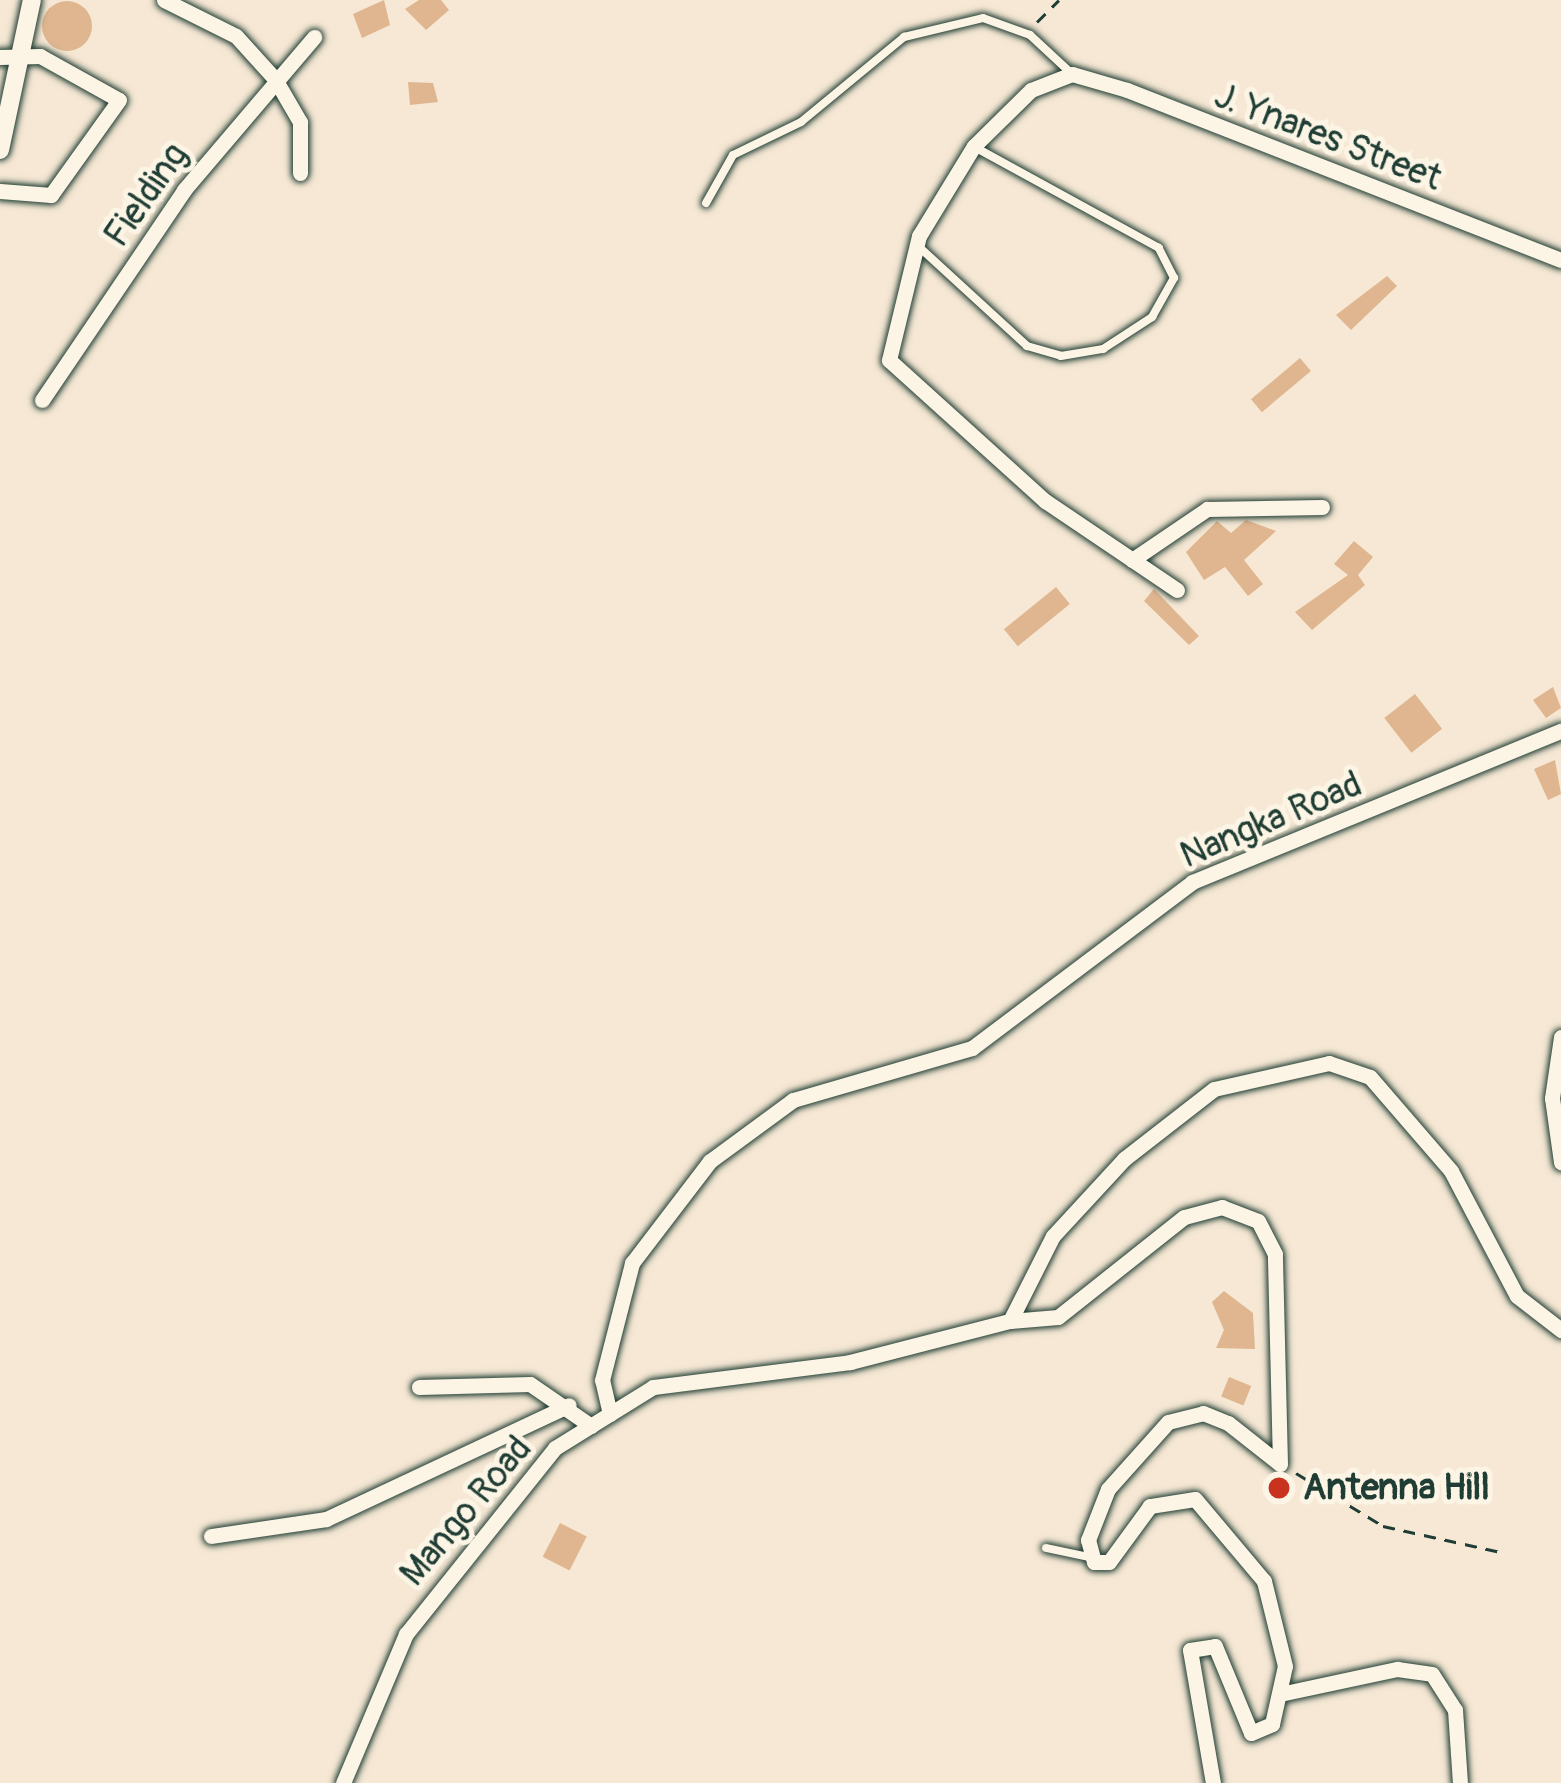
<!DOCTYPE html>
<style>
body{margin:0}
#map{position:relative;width:1561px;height:1783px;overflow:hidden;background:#f6e8d4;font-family:Pangolin,sans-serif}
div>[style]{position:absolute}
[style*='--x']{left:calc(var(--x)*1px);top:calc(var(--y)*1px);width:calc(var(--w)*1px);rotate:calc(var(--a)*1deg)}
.building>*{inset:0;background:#dfb68f;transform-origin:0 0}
.round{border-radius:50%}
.path>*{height:3px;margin-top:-1.5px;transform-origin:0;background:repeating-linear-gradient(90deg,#1f3d34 0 12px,transparent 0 21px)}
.roads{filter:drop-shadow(0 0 3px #1f3d34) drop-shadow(0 0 3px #1f3d34)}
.service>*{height:8px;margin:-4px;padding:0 4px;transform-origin:4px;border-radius:4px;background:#fcf5e5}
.minor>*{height:15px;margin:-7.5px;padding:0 7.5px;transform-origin:7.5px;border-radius:7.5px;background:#fcf5e5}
.tertiary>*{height:18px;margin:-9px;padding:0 9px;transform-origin:9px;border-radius:9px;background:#fcf5e5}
.dots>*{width:33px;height:33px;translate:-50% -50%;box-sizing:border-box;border:6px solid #fcf5e5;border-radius:50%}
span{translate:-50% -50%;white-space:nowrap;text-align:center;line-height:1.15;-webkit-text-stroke:10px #fcf5e5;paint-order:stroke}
.street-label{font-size:36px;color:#1f3d34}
.poi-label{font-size:36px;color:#1f3d34;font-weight:700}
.left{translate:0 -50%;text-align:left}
</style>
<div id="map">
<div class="building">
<div style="clip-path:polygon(384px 0,390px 25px,362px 38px,353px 14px)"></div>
<div style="clip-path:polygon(419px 0,441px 0,449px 10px,426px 30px,405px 9px)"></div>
<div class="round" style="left:42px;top:1px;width:50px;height:50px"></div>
<div style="clip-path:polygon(408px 82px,433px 83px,438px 102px,410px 105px)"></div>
<div style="clip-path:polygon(1387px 276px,1397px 286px,1351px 330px,1336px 315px)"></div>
<div style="left:1300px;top:358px;width:17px;height:64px;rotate:50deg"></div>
<div style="clip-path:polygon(1246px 520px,1276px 531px,1244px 560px,1263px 584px,1248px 596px,1225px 567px,1204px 580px,1186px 552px,1217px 521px,1231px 533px)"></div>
<div style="clip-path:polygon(1354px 541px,1373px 557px,1358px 575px,1365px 585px,1312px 630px,1295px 612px,1348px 575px,1334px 564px)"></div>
<div style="left:1056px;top:587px;width:22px;height:67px;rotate:51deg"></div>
<div style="clip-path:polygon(1154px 589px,1199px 636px,1189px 645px,1144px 601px)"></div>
<div style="clip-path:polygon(1553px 687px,1561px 708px,1546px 718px,1533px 700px)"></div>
<div style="left:1415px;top:694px;width:44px;height:39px;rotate:52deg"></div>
<div style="clip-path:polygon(1555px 760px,1561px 794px,1548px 800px,1534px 769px)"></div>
<div style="clip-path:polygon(1224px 1291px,1253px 1313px,1255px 1349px,1216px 1348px,1224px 1330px,1212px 1302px)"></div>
<div style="left:1229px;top:1377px;width:24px;height:21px;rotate:22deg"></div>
<div style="left:560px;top:1523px;width:30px;height:38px;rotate:27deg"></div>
</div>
<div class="path">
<div style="--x:1037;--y:22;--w:31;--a:-45"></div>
<div style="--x:1296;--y:1473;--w:102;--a:31.3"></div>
<div style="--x:1383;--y:1526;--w:125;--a:12.5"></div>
</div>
<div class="roads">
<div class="service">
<div style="--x:706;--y:203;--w:55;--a:-60.6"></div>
<div style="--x:733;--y:155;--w:76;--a:-25.9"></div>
<div style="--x:801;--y:122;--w:134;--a:-39.5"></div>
<div style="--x:904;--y:37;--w:81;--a:-13.5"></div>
<div style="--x:983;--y:18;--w:50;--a:19.9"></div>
<div style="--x:1030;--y:35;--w:57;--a:42.9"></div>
<div style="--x:918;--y:246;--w:148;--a:42.5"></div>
<div style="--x:1027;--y:346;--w:35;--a:16"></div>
<div style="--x:1061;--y:356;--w:43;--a:-9.5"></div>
<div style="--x:1103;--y:349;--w:59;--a:-33.1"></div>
<div style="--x:1152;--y:317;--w:45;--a:-60.6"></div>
<div style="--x:1174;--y:278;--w:34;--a:-117"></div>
<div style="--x:1159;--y:248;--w:209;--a:-151.3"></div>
<div style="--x:1046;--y:1548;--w:44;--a:11.8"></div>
</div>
<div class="minor">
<div style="--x:164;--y:0;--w:80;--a:26.6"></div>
<div style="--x:236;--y:36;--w:58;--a:47.8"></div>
<div style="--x:275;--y:79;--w:50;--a:59.8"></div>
<div style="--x:300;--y:122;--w:51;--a:90"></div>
<div style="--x:0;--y:57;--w:40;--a:-1.4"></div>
<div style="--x:40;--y:56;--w:90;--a:29.1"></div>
<div style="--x:119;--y:100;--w:117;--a:125.6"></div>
<div style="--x:51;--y:195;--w:51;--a:-175.5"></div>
<div style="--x:42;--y:400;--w:254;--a:-55.9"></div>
<div style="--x:184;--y:190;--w:201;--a:-49.6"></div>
<div style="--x:1132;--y:560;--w:91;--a:-34.2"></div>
<div style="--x:1207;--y:509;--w:115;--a:-1"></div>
<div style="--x:1177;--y:590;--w:159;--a:-146"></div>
<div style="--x:1045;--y:501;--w:210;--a:-137.9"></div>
<div style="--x:889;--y:360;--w:128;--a:-76.4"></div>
<div style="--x:919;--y:236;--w:105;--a:-58.6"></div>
<div style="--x:974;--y:146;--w:80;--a:-44.5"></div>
<div style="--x:1031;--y:90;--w:44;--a:-21.3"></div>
<div style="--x:1072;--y:74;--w:57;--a:16.2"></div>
<div style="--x:1127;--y:90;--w:466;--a:21.4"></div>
<div style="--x:1561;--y:1037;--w:62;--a:98.4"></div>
<div style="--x:1552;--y:1098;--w:65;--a:82"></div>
<div style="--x:419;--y:1387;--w:111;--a:-1.5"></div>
<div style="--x:530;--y:1384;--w:74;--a:34.5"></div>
<div style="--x:610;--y:1414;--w:35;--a:-103"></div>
<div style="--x:602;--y:1380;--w:121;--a:-75.6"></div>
<div style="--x:632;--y:1263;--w:128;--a:-52.6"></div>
<div style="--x:710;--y:1161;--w:103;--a:-36.3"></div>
<div style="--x:793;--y:1100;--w:186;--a:-16.2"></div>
<div style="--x:972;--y:1048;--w:276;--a:-37"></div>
<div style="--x:1192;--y:882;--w:399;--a:-22.3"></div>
<div style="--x:211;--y:1536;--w:116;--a:-8.4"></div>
<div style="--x:326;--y:1519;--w:268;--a:-25.1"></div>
<div style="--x:1280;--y:1694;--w:120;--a:-12.1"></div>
<div style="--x:1397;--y:1669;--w:35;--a:8"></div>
<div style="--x:1432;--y:1674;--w:43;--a:57.4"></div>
<div style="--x:1455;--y:1710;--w:73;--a:86.1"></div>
<div style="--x:343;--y:1783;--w:162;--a:-67.1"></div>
<div style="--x:406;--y:1634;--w:238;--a:-51.3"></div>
<div style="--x:555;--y:1448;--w:115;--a:-31.9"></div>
<div style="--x:653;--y:1387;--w:199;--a:-7.2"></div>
<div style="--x:850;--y:1362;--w:165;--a:-14.4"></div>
<div style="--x:1213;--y:1783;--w:135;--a:-99.8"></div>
<div style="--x:1190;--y:1650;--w:25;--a:-9"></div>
<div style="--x:1215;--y:1646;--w:94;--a:67.5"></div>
<div style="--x:1251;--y:1733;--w:23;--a:-23"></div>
<div style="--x:1272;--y:1724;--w:59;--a:-77.4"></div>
<div style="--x:1285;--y:1666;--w:88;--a:-103.9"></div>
<div style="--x:1264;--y:1581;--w:107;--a:-130.1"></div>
<div style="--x:1195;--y:1499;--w:46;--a:171.2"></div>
<div style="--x:1150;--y:1506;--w:69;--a:126.2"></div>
<div style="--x:1109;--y:1562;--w:15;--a:180"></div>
<div style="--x:1094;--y:1562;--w:23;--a:-105"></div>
<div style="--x:1088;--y:1540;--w:55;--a:-68.6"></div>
<div style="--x:1108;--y:1489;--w:90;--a:-48.2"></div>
<div style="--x:1168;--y:1422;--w:36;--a:-14"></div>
<div style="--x:1203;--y:1413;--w:27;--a:22"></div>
<div style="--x:1228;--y:1423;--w:66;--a:38.3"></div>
<div style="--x:1280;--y:1464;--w:210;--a:-91.4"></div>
<div style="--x:1275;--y:1254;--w:37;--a:-117"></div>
<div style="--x:1258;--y:1221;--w:39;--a:-159"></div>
<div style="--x:1222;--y:1207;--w:39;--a:165"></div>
<div style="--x:1184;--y:1217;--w:161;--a:141.6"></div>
<div style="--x:1058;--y:1317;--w:48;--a:175.2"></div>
<div style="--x:1010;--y:1321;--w:95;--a:-63.2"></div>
<div style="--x:1053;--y:1236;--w:105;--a:-47.3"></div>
<div style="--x:1124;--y:1159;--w:114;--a:-37.9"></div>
<div style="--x:1214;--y:1089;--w:118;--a:-12.7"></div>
<div style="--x:1329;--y:1063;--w:43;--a:18.9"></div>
<div style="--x:1370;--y:1077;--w:124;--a:49.2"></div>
<div style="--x:1451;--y:1171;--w:141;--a:62.2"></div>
<div style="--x:1517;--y:1296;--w:56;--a:37.7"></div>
</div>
<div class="tertiary">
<div style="--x:0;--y:150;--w:153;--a:-78"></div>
</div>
</div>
<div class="dots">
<div style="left:1279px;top:1488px;background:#c8321e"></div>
</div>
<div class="street-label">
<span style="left:1328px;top:137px;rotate:21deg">J. Ynares Street</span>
<span style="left:146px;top:195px;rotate:-55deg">Fielding</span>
<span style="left:1271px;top:820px;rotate:-23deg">Nangka Road</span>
<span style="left:466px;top:1511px;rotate:-50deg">Mango Road</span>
</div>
<div class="poi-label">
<span class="left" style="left:1303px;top:1488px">Antenna Hill</span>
</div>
</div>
